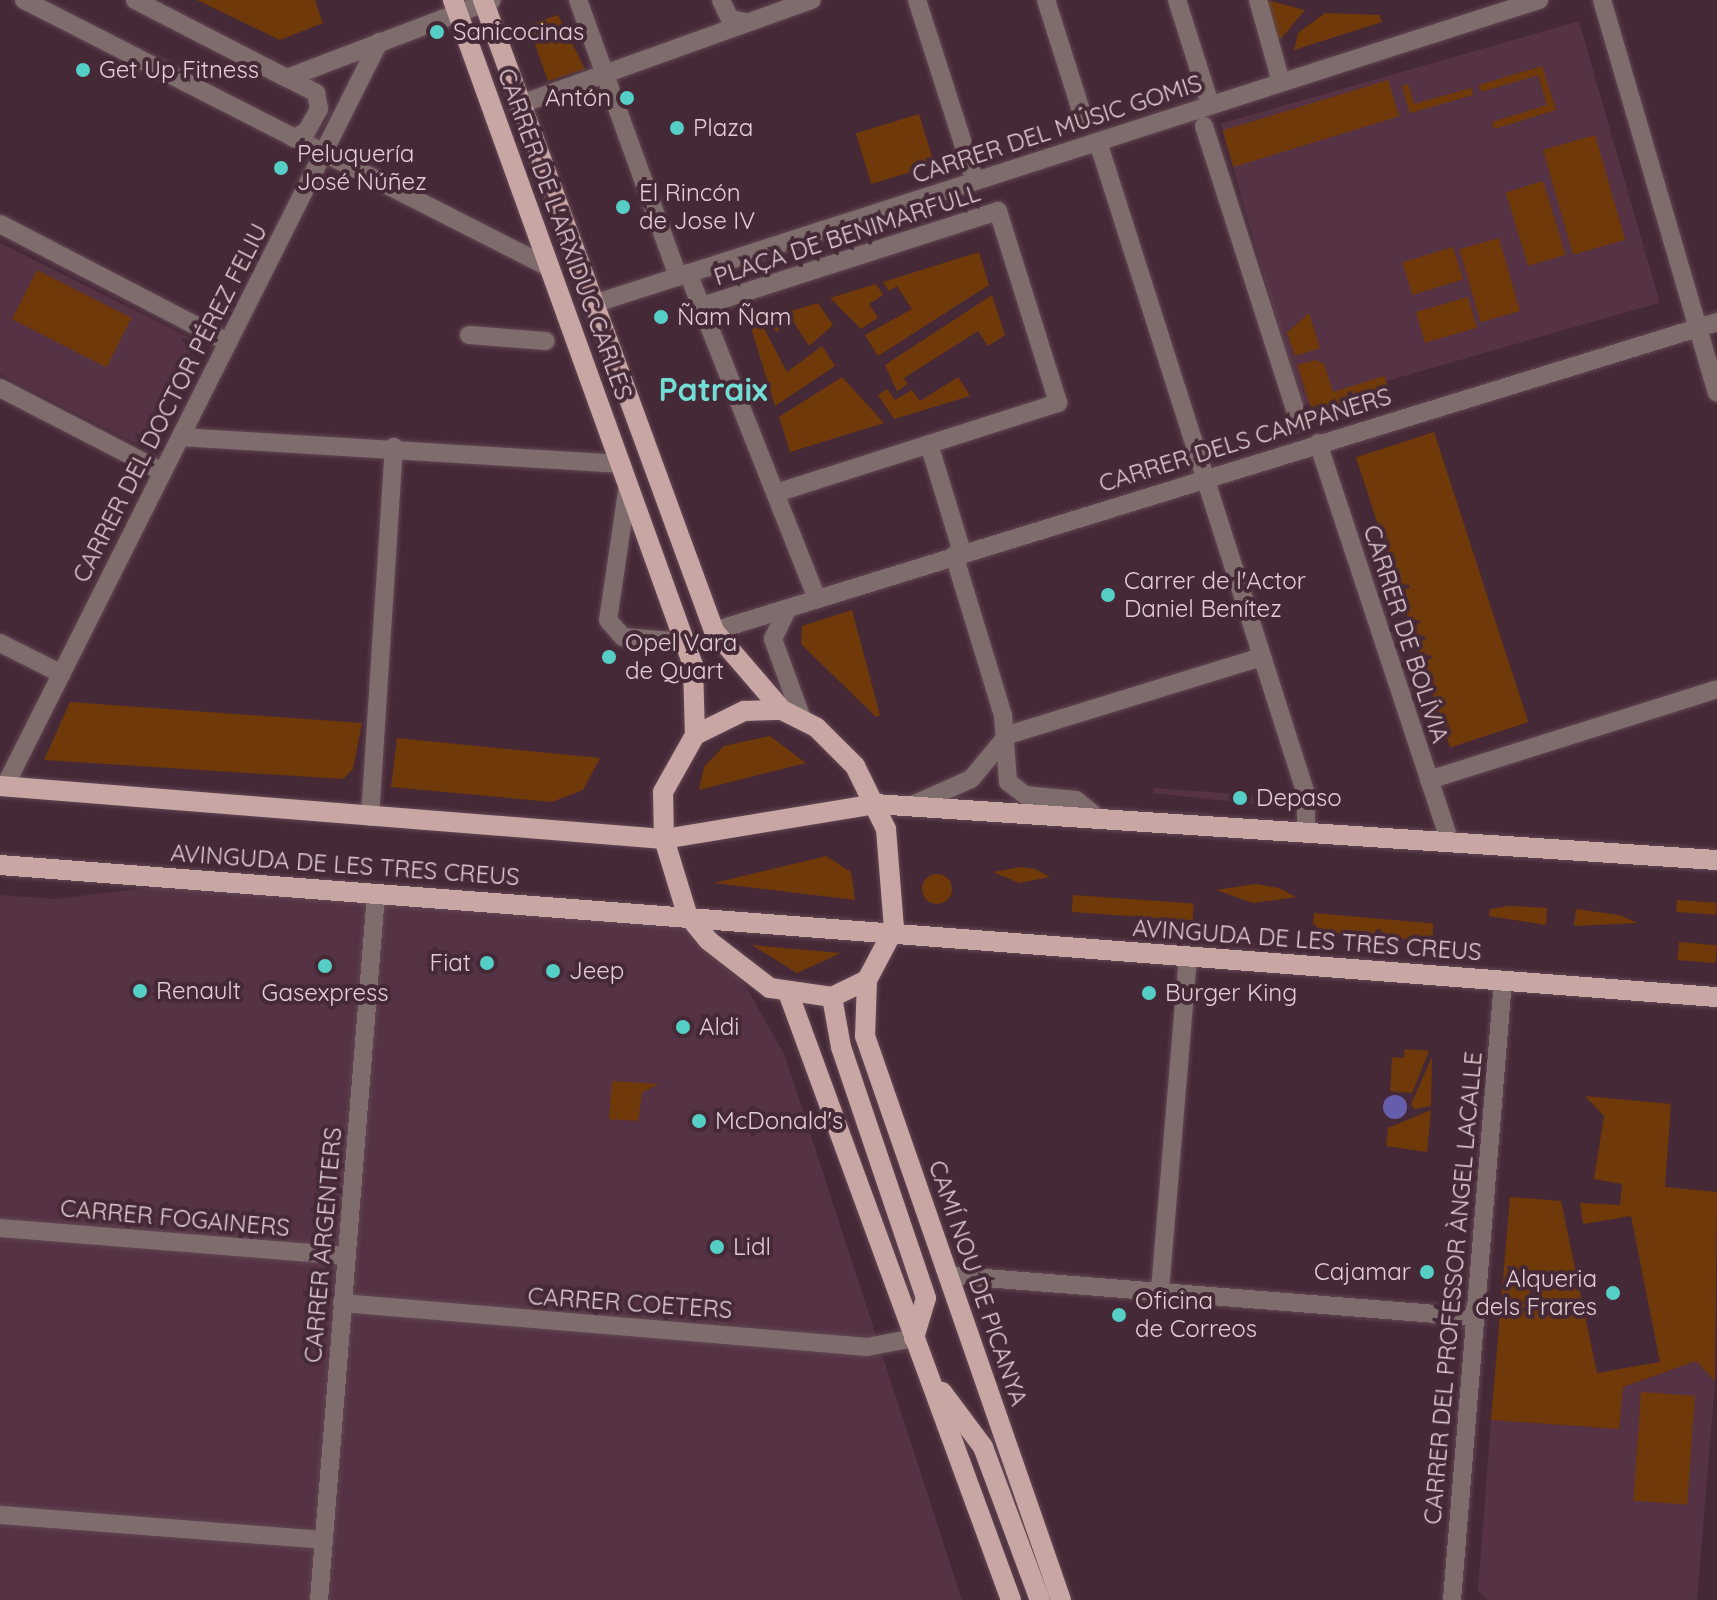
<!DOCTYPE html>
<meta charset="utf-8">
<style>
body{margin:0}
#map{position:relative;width:1717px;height:1600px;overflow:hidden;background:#462937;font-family:Quicksand,sans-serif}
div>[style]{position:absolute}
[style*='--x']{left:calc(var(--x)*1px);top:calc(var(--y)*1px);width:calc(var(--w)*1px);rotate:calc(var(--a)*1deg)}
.built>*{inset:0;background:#563344;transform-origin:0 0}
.green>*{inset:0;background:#703909;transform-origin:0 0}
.round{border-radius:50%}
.water>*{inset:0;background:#655ead}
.roads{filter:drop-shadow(0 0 2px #624753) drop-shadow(0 0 2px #624753)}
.minor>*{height:18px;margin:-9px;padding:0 9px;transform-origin:9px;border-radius:9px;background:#7e6d6c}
.major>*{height:20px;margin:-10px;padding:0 10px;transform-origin:10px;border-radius:10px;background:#c8a6a4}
.dots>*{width:22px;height:22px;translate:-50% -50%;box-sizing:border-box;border:4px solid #462937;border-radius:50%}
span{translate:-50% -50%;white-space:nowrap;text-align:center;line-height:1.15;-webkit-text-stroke:8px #462937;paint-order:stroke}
.poi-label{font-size:24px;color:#e0cdd5}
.left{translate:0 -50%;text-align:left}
.right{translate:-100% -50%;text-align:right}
.street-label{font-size:24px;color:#e0cdd5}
.district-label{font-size:32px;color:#72ddd4;font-weight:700}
</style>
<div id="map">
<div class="built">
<div style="left:1579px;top:21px;width:293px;height:373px;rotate:74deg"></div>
<div style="clip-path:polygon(0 243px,196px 341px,143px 447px,0 374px)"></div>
<div style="clip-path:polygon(1153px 788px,1253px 795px,1253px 804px,1153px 793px)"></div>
<div style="clip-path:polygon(257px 875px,681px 918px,740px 976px,785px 1056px,962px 1600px,0 1600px,0 895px,55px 899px)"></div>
<div style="clip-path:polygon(1696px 1361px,1715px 1381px,1697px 1600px,1488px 1600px,1478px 1591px,1491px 1420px,1619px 1429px,1623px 1387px)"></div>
</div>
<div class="green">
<div style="clip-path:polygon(197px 0,315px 0,323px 23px,280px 40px)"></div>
<div style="clip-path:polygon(1266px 0,1305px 10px,1279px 41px)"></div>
<div style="clip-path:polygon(1325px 13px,1379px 15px,1382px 22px,1294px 50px,1298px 33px)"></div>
<div style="clip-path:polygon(558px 15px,585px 69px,548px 81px,528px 25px)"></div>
<div style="clip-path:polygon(1542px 66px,1556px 110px,1494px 129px,1492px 122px,1547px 105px,1538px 75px,1481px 92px,1479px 85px)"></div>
<div style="left:1388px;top:80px;width:38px;height:173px;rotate:73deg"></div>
<div style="clip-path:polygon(1408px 84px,1414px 104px,1471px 88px,1473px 95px,1410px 113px,1402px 86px)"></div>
<div style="left:919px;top:114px;width:53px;height:66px;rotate:73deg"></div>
<div style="left:1595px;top:135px;width:109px;height:54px;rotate:74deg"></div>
<div style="left:1543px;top:181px;width:77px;height:39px;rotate:73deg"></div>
<div style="left:1499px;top:238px;width:76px;height:41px;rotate:74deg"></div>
<div style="left:1453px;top:247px;width:34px;height:53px;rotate:73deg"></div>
<div style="clip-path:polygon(979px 252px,989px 285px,878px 356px,865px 335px,912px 309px,897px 286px,889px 291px,883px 282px)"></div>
<div style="left:37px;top:270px;width:106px;height:55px;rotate:27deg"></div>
<div style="clip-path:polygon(876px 284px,883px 295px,869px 304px,878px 318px,861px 329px,830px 298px)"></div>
<div style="clip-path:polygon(992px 295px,1005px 335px,988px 346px,978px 331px,904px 378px,908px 384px,897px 391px,885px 365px)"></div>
<div style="left:1468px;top:297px;width:32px;height:54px;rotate:74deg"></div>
<div style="clip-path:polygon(818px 303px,833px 325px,809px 346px,793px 321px,776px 332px,767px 318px)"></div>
<div style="clip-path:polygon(1309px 313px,1320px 348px,1295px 356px,1287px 333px)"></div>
<div style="clip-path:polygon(760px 321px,787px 372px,822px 346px,835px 366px,775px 406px,750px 324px)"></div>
<div style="clip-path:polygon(1315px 360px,1324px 364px,1333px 392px,1384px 376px,1389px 390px,1313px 414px,1297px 365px)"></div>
<div style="clip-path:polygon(842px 377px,884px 423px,790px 452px,779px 417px)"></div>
<div style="clip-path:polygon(958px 377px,970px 396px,894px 419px,878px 395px,887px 389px,895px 400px,912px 390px,920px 401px)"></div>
<div style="left:1434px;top:432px;width:305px;height:82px;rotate:72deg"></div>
<div style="clip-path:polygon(852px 610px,880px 715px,876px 717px,801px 644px,802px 626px)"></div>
<div style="clip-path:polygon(70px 702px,362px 723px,353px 769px,343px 779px,44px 760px)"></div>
<div style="clip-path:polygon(770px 736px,806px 763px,699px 790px,704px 767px,724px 746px)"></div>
<div style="clip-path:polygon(397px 738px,600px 758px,583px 790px,552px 802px,391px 787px)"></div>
<div style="clip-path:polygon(826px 856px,851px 872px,855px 900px,714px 883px)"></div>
<div style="clip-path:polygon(1021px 867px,1035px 869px,1050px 877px,1019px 883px,993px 872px)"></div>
<div class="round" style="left:922px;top:874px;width:30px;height:30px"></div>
<div style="clip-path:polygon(1255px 884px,1279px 888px,1296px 897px,1253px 903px,1216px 890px)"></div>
<div style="left:1073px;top:895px;width:121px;height:17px;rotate:4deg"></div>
<div style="left:1677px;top:900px;width:40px;height:12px;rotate:4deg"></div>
<div style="clip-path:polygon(1510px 906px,1547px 908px,1546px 925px,1489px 916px,1490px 909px)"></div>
<div style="clip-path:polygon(1576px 909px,1619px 915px,1638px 923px,1574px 926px)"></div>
<div style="left:1314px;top:913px;width:120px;height:18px;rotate:5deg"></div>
<div style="left:1679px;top:942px;width:38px;height:18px;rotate:5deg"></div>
<div style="clip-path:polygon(752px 945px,841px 953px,797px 973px)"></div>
<div style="clip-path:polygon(1405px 1049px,1429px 1051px,1412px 1093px,1390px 1091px,1392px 1057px,1404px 1058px)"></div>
<div style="clip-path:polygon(1432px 1057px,1431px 1106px,1414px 1109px,1411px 1104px)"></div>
<div style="clip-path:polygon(612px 1081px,659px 1084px,642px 1092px,638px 1121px,609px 1119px)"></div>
<div style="clip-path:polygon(1585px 1096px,1671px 1104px,1665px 1187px,1717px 1192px,1715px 1381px,1696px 1361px,1623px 1387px,1619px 1429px,1491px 1420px,1510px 1197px,1561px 1201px,1597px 1373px,1660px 1362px,1631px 1216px,1583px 1224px,1580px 1203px,1620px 1205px,1622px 1184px,1594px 1179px,1604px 1116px)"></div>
<div style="clip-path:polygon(1431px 1110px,1427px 1152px,1386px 1146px,1388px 1128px)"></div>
<div style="left:1641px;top:1392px;width:54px;height:109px;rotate:4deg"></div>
</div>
<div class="water">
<div class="round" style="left:1383px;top:1095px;width:24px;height:24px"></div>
</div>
<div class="roads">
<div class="minor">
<div style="--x:24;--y:0;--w:590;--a:27"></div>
<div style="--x:135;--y:0;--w:171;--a:27.2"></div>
<div style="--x:287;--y:78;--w:219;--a:-20.8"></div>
<div style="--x:578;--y:0;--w:294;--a:70.1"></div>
<div style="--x:721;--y:0;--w:21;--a:65"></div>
<div style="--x:730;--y:19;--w:15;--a:11"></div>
<div style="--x:917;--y:0;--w:190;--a:72.2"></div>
<div style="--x:1046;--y:0;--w:126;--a:72.4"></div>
<div style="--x:1177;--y:0;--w:109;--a:72.4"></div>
<div style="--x:1258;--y:0;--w:85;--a:74.3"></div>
<div style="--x:1602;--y:0;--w:409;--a:73.7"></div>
<div style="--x:287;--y:78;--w:33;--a:27"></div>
<div style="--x:316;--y:93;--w:16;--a:79"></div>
<div style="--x:319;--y:109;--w:26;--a:119"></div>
<div style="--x:306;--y:132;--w:14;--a:155"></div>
<div style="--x:518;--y:105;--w:312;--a:-19.7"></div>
<div style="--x:1204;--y:126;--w:311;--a:72.2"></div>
<div style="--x:1098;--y:142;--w:684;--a:72.31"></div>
<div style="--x:1306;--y:794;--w:35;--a:90"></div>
<div style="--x:0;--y:224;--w:257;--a:27.4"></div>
<div style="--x:688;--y:273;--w:351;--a:68.4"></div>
<div style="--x:590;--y:305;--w:997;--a:-17.82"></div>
<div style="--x:699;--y:307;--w:314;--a:-17.8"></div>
<div style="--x:998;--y:211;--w:201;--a:72.6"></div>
<div style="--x:1058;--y:403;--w:293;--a:162.3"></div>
<div style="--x:469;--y:335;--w:77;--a:4.5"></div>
<div style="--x:0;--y:388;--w:183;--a:27.3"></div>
<div style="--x:181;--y:437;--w:441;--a:3.5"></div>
<div style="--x:1318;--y:443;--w:417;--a:71.7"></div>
<div style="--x:929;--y:444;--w:113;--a:73"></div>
<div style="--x:628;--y:485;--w:136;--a:98.4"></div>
<div style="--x:608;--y:620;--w:23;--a:49"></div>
<div style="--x:623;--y:637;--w:61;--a:4.7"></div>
<div style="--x:954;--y:555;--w:167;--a:73"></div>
<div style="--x:1003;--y:715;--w:67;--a:85.7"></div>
<div style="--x:1008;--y:782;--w:21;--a:37"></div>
<div style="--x:1025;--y:795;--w:51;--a:5.6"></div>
<div style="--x:1076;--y:800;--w:22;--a:39"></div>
<div style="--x:788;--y:608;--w:34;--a:116"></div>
<div style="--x:773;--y:639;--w:82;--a:70"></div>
<div style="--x:714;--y:631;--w:1050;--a:-17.12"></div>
<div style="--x:0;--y:643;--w:69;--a:26.6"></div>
<div style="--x:1008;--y:735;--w:265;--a:-17.1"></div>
<div style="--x:1429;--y:780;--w:302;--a:-17.5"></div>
<div style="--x:5;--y:786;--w:833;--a:-63.31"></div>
<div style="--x:908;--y:807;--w:69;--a:-24"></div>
<div style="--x:971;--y:779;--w:55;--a:-50.2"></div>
<div style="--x:370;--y:817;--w:371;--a:-86.3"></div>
<div style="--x:0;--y:1228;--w:347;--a:4.6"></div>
<div style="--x:948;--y:1275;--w:528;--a:4.57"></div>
<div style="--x:1160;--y:1290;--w:333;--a:-85.2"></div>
<div style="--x:342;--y:1303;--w:527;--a:4.79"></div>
<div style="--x:867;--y:1347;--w:48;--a:-10.8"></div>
<div style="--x:0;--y:1515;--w:325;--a:4.4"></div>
<div style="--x:319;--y:1600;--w:708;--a:-85.38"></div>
<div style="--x:1452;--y:1600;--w:621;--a:-85.29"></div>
</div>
<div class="major">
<div style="--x:453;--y:0;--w:707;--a:70.16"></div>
<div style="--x:693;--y:665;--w:70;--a:88.4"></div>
<div style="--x:483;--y:0;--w:672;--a:69.89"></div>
<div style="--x:714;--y:631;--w:104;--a:49.3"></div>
<div style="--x:782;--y:710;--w:39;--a:27"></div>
<div style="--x:817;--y:728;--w:54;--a:45"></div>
<div style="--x:855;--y:766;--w:70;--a:63.8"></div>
<div style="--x:886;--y:829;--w:100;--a:85.4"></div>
<div style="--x:894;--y:929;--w:58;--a:117.9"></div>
<div style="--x:867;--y:980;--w:39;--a:154"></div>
<div style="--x:832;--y:997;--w:63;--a:-171.7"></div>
<div style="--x:770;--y:988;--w:78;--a:-142.3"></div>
<div style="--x:708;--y:940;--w:33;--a:-129"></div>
<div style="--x:687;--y:914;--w:78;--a:-107"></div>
<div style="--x:664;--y:839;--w:47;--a:-91.2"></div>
<div style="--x:663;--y:792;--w:65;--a:-60.7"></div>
<div style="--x:695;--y:735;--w:55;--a:-26.1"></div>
<div style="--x:744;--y:711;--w:38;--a:-2"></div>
<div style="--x:0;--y:786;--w:666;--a:4.56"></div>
<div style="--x:664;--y:839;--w:214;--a:-9.4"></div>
<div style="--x:875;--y:804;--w:844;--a:3.81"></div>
<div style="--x:0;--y:865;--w:1722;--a:4.4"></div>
<div style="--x:867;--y:980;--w:56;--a:92"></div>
<div style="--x:865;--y:1036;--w:597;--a:70.84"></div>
<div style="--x:789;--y:995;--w:644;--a:69.85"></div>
<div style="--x:832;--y:997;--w:51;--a:79.8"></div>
<div style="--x:841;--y:1047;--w:265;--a:71.3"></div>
<div style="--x:926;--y:1298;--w:42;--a:106.7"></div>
<div style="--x:942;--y:1392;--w:69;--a:53.3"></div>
<div style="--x:983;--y:1447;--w:163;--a:69.6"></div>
</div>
</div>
<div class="dots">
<div style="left:437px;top:32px;background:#55cec5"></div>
<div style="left:83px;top:70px;background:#55cec5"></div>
<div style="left:627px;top:98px;background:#55cec5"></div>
<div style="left:677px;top:128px;background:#55cec5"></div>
<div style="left:281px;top:168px;background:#55cec5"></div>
<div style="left:623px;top:207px;background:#55cec5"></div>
<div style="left:661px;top:317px;background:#55cec5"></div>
<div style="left:1108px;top:595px;background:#55cec5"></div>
<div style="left:609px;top:657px;background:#55cec5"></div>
<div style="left:1240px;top:798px;background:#55cec5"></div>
<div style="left:487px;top:963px;background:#55cec5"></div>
<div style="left:325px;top:966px;background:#55cec5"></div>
<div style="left:553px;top:971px;background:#55cec5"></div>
<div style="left:140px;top:991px;background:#55cec5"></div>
<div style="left:1149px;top:993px;background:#55cec5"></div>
<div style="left:683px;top:1027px;background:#55cec5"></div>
<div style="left:699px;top:1121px;background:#55cec5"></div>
<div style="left:717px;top:1247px;background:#55cec5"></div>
<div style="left:1427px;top:1272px;background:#55cec5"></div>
<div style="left:1613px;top:1293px;background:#55cec5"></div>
<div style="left:1119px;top:1315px;background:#55cec5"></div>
</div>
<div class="poi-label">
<span class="left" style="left:453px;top:32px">Sanicocinas</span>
<span class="left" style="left:99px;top:70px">Get Up Fitness</span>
<span class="right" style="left:611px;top:98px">Antón</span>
<span class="left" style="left:693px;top:128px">Plaza</span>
<span class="left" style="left:297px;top:168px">Peluquería<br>José Núñez</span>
<span class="left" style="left:639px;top:207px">El Rincón<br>de Jose IV</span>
<span class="left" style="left:677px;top:317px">Ñam Ñam</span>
<span class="left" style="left:1124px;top:595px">Carrer de l'Actor<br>Daniel Benítez</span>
<span class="left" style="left:625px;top:657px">Opel Vara<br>de Quart</span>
<span class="left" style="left:1256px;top:798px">Depaso</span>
<span class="right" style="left:471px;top:963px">Fiat</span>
<span class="left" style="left:569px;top:971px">Jeep</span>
<span class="left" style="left:156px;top:991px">Renault</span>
<span style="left:325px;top:993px">Gasexpress</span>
<span class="left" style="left:1165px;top:993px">Burger King</span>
<span class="left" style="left:699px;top:1027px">Aldi</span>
<span class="left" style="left:715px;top:1121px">McDonald's</span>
<span class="left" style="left:733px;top:1247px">Lidl</span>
<span class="right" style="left:1411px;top:1272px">Cajamar</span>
<span class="right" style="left:1597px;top:1293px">Alqueria<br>dels Frares</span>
<span class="left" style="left:1135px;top:1315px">Oficina<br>de Correos</span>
</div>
<div class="street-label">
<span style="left:1057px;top:129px;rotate:-18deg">CARRER DEL MÚSIC GOMIS</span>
<span style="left:565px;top:234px;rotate:70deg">CARRER DE L'ARXIDUC CARLES</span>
<span style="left:847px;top:235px;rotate:-18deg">PLAÇA DE BENIMARFULL</span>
<span style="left:170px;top:403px;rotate:-63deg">CARRER DEL DOCTOR PÉREZ FELIU</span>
<span style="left:1245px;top:440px;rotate:-17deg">CARRER DELS CAMPANERS</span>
<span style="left:1406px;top:634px;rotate:72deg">CARRER DE BOLÍVIA</span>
<span style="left:345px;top:865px;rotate:4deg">AVINGUDA DE LES TRES CREUS</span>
<span style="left:1307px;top:940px;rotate:4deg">AVINGUDA DE LES TRES CREUS</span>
<span style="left:175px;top:1218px;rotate:5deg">CARRER FOGAINERS</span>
<span style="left:323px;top:1245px;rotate:-85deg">CARRER ARGENTERS</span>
<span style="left:978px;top:1283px;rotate:71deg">CAMÍ NOU DE PICANYA</span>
<span style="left:1453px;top:1288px;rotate:-85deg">CARRER DEL PROFESSOR ÀNGEL LACALLE</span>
<span style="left:630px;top:1303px;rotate:4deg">CARRER COETERS</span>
</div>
<div class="district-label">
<span style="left:713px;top:389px">Patraix</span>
</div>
</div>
